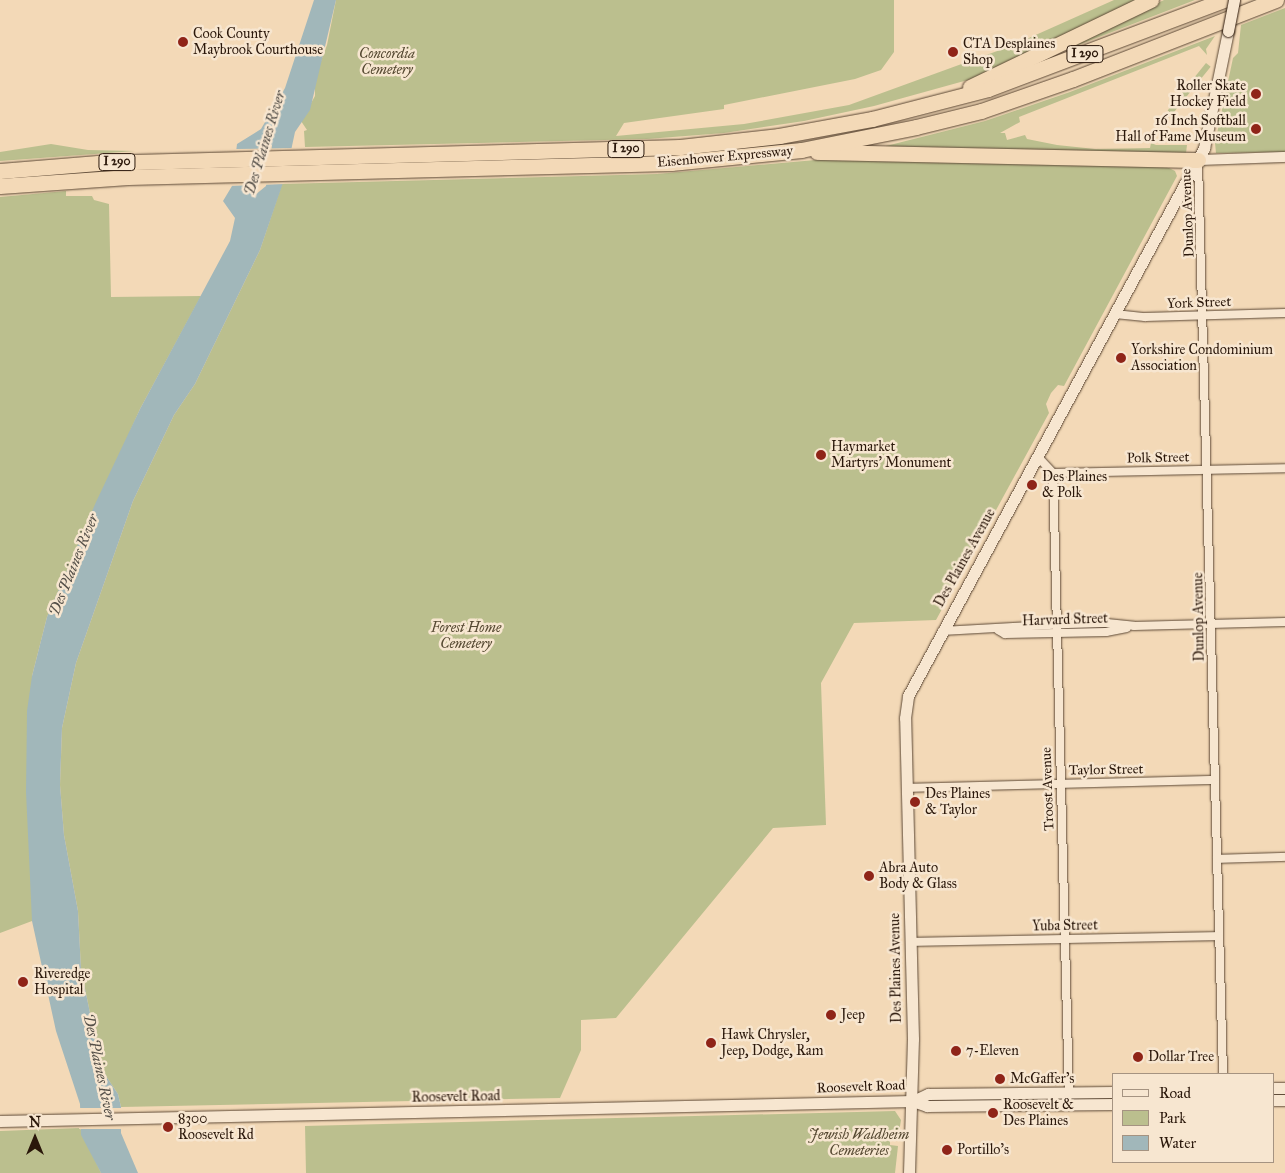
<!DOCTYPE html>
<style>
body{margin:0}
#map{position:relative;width:1285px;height:1173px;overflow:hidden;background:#f3d9b7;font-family:"IM FELL Great Primer",serif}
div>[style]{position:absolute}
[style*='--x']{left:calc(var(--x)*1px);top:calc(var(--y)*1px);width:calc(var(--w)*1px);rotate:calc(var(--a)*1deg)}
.green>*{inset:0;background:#bbbf8e;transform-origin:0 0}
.water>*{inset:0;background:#a1b7ba}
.pier>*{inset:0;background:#f3d9b7;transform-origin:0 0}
.roads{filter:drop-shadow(0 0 1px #5c4835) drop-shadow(0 0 1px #5c4835)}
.minor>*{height:8px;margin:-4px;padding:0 4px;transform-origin:4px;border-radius:4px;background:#f7e6d0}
.tertiary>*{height:10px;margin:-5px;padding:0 5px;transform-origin:5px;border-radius:5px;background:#f7e6d0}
.secondary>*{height:11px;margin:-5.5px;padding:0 5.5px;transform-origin:5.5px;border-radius:5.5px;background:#f7e6d0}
.motorway>*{height:15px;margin:-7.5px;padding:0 7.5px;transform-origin:7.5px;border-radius:7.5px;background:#f3d9b7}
.bridges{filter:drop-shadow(0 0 1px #2a170a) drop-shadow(0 0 1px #2a170a)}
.secondary-bridge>*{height:11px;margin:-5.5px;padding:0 5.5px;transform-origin:5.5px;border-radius:5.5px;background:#f7e6d0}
.dots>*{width:14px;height:14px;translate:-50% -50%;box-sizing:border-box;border:2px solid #f7e6d0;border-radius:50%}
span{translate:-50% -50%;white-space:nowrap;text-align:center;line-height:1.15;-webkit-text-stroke:5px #f7e6d0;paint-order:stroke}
.shield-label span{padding:1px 4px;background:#f7e6d0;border:1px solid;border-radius:4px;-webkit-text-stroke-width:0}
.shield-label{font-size:12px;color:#2a170a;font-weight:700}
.poi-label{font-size:14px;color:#2a170a}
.left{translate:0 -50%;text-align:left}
.right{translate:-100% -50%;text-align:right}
.park-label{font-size:14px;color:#564932;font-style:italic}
.street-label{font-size:14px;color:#2a170a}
.water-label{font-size:15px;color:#544f48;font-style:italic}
.legend{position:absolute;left:1112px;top:1073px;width:162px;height:90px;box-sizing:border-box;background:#f7e6d0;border:1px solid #a59381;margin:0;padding:6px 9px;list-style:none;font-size:15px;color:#2a170a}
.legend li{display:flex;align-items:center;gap:10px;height:25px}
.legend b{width:25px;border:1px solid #a59381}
.north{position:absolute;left:10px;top:1113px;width:50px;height:50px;-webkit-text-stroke:4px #f7e6d0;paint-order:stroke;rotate:0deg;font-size:14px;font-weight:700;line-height:20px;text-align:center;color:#2a170a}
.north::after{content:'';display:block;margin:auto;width:18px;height:22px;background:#2a170a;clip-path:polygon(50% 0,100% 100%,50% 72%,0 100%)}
</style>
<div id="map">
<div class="green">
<div style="clip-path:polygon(336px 0,894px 0,894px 52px,881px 70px,855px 79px,724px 105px,724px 109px,624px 123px,616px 136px,744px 124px,849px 105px,1011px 46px,1114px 0,1141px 0,975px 78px,874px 106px,804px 121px,724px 133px,647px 139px,305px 147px,304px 131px,307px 130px,301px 121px,315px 96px,315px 77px,327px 45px)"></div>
<div style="clip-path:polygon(1164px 0,1195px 0,1029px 64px,1125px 19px)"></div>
<div style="clip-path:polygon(1285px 8px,1285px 152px,1216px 153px,1215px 143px,1233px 58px,1238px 53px,1241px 25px)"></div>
<div style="clip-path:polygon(1215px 36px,1206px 49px,1207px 55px,1199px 46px,1019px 117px,1020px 122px,1000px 133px,1005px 133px,1007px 140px,1025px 135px,1027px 139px,1057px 145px,1095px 149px,1150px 148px,1151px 143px,1156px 145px,1187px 145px,1186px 153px,886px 151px,886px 146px,985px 121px,1070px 92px)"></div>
<div style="left:1206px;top:63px;width:6px;height:61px;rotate:39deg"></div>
<div style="clip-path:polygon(51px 144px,88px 150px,135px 151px,0 161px,0 152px)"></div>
<div style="clip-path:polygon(827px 159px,1163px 165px,1175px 171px,1177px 176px,1064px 386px,1058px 385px,1051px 393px,1046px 404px,1049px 413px,936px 620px,854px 623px,821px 683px,826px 825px,773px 828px,616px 1018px,581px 1020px,581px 1050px,560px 1098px,121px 1107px,118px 1094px,106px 1076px,98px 1052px,81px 969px,78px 911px,64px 835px,60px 785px,62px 728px,76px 663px,133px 501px,174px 415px,195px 384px,260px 250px,282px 184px,657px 174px)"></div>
<div style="clip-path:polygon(66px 191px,66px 196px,92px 196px,94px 200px,109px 204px,111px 297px,201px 296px,140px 409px,47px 617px,32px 676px,32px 921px,0 933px,0 197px)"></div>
<div style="clip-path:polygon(895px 1111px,901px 1120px,898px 1139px,890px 1140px,890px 1145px,898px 1146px,895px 1173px,306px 1173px,305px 1126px)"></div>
<div style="clip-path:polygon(80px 1128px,101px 1173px,0 1173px,0 1131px)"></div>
</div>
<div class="water">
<div style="clip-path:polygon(evenodd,314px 0,336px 0,310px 110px,295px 132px,286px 174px,260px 250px,195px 384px,174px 415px,133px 501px,76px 663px,62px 728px,60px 785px,64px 835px,78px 911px,81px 969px,98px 1052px,106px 1076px,118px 1094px,121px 1107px,121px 1133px,138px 1173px,101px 1173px,81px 1135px,80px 1104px,56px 1031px,32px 921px,26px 792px,27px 711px,32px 676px,47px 617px,96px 502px,140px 409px,230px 241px,235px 218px,223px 201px,232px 186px,237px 144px,261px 129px,285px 88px,314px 0,269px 145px,272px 145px,266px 186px,255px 195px,253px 189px,256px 171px,269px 145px)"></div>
</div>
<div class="pier">
<div style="clip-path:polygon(294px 148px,284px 184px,261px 185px,268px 153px,259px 171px,256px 185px,229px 186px,236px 149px)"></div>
<div style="left:123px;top:1108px;width:21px;height:44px;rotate:90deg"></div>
</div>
<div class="roads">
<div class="minor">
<div style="--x:1198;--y:162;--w:912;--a:88.43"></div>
<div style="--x:1115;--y:314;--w:30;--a:6"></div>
<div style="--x:1145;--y:317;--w:140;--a:-1.6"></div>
<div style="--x:1038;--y:457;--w:22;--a:47"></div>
<div style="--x:1053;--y:473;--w:232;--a:-1.2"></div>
<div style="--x:1053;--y:473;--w:622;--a:88.53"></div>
<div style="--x:998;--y:630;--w:8;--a:30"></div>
<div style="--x:1005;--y:634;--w:101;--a:-1.1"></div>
<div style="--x:1106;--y:632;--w:21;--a:-11"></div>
<div style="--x:942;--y:631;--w:125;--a:-3.2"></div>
<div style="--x:1067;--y:624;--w:40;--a:-1.4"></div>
<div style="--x:1107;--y:623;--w:27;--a:6"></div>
<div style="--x:1134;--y:626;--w:151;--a:-1.5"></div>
<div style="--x:907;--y:788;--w:308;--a:-1.5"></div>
<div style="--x:1217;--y:859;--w:68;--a:-1.7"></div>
<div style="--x:911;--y:942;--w:308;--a:-1.1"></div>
</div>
<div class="tertiary">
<div style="--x:1198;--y:160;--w:87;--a:-2"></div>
</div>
<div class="secondary">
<div style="--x:1274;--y:1088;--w:11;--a:0"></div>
<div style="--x:1274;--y:1100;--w:11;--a:0"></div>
<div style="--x:913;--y:1101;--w:17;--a:-25"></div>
<div style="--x:928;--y:1094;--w:186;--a:-0.6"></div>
<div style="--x:0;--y:1121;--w:913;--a:-1.25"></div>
<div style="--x:913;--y:1101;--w:15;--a:20"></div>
<div style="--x:927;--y:1106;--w:187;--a:-0.6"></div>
<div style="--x:909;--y:1173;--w:134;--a:-88.3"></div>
<div style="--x:913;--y:1039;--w:321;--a:-91.4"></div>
<div style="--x:905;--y:718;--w:22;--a:-82"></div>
<div style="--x:908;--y:696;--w:623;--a:-61.62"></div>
<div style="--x:1204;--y:148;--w:119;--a:-78.4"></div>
</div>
<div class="motorway">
<div style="--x:970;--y:87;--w:201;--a:-25.7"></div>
<div style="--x:817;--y:152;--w:381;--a:1.2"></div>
<div style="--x:0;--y:171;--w:98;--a:-4.7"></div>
<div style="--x:98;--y:163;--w:582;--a:-1.57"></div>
<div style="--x:680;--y:147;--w:100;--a:-6.3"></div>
<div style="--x:779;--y:136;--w:95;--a:-10.4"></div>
<div style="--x:872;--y:119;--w:120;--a:-14.5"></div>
<div style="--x:988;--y:89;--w:252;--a:-20.7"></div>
<div style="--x:0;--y:186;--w:128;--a:-4"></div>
<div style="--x:128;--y:177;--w:543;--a:-1.48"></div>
<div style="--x:671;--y:163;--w:131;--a:-5.7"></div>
<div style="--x:801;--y:150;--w:117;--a:-11.3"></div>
<div style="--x:916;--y:127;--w:67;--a:-13.8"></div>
<div style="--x:981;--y:111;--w:97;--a:-19.2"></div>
<div style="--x:1073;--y:79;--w:218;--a:-21.3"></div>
</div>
</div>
<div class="bridges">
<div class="secondary-bridge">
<div style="--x:1228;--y:31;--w:32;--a:-79"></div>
</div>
</div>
<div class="dots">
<div style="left:183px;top:42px;background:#8f2418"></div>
<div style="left:953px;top:52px;background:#8f2418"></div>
<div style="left:1256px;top:94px;background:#8f2418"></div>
<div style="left:1256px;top:129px;background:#8f2418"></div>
<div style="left:1121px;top:358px;background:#8f2418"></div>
<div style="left:821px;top:455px;background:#8f2418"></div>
<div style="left:1032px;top:485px;background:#8f2418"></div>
<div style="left:915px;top:802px;background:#8f2418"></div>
<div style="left:869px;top:876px;background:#8f2418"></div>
<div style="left:23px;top:982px;background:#8f2418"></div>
<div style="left:831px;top:1015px;background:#8f2418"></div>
<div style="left:711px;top:1043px;background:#8f2418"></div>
<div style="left:956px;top:1051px;background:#8f2418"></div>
<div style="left:1138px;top:1057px;background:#8f2418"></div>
<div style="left:1000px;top:1079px;background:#8f2418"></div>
<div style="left:993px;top:1113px;background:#8f2418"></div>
<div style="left:168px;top:1127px;background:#8f2418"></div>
<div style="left:947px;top:1150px;background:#8f2418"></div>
</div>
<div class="shield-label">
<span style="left:1085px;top:54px">I 290</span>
<span style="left:626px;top:149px">I 290</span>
<span style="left:117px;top:162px">I 290</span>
</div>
<div class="poi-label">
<span class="left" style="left:193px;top:42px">Cook County<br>Maybrook Courthouse</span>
<span class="left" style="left:963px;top:52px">CTA Desplaines<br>Shop</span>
<span class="right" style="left:1246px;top:94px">Roller Skate<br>Hockey Field</span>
<span class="right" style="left:1246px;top:129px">16 Inch Softball<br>Hall of Fame Museum</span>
<span class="left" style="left:1131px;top:358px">Yorkshire Condominium<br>Association</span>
<span class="left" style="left:831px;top:455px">Haymarket<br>Martyrs' Monument</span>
<span class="left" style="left:1042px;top:485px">Des Plaines<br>&amp; Polk</span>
<span class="left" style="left:925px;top:802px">Des Plaines<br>&amp; Taylor</span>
<span class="left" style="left:879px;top:876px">Abra Auto<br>Body &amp; Glass</span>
<span class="left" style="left:34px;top:982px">Riveredge<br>Hospital</span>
<span class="left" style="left:841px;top:1015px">Jeep</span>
<span class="left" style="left:721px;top:1043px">Hawk Chrysler,<br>Jeep, Dodge, Ram</span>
<span class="left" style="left:966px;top:1051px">7-Eleven</span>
<span class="left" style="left:1148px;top:1057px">Dollar Tree</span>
<span class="left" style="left:1010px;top:1079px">McGaffer's</span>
<span class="left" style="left:1003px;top:1113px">Roosevelt &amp;<br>Des Plaines</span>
<span class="left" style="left:178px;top:1127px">8300<br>Roosevelt Rd</span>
<span class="left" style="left:957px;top:1150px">Portillo's</span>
</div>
<div class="park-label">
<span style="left:387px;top:62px">Concordia<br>Cemetery</span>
<span style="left:466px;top:636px">Forest Home<br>Cemetery</span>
<span style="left:859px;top:1143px">Jewish Waldheim<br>Cemeteries</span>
</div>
<div class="street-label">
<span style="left:725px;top:157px;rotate:-5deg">Eisenhower Expressway</span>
<span style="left:1188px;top:213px;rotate:-92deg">Dunlop Avenue</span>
<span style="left:1199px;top:303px;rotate:-2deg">York Street</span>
<span style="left:1158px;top:458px;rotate:-1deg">Polk Street</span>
<span style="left:965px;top:558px;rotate:-61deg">Des Plaines Avenue</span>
<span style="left:1199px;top:617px;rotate:-91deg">Dunlop Avenue</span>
<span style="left:1065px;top:620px;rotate:-2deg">Harvard Street</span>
<span style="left:1106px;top:770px;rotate:-1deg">Taylor Street</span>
<span style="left:1048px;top:789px;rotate:-92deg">Troost Avenue</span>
<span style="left:1065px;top:926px;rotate:-1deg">Yuba Street</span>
<span style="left:896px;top:968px;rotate:-91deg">Des Plaines Avenue</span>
<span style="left:861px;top:1087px;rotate:-2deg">Roosevelt Road</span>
<span style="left:456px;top:1097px;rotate:-1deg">Roosevelt Road</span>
</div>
<div class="water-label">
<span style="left:265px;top:143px;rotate:-73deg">Des Plaines River</span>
<span style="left:74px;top:565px;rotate:-68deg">Des Plaines River</span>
<span style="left:99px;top:1067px;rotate:78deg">Des Plaines River</span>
</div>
<ul class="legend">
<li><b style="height:6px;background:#f7e6d0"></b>Road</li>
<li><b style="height:14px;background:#bbbf8e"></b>Park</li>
<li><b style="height:14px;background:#a1b7ba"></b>Water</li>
</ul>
<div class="north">N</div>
</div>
